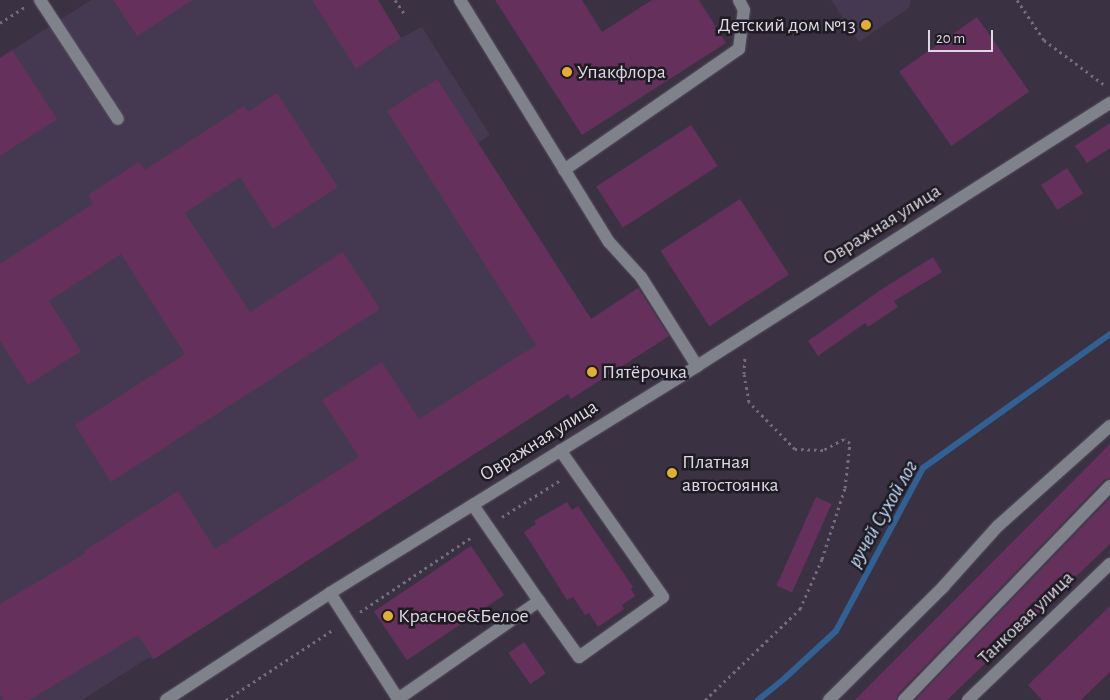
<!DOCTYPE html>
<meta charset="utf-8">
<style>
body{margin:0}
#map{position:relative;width:1110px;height:700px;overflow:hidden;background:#3a3143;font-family:"Alegreya Sans",sans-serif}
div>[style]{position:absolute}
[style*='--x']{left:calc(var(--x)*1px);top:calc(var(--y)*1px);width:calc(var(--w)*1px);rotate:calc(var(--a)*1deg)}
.built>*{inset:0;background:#443951}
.stream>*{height:6px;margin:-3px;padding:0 3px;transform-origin:3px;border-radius:3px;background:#316192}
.building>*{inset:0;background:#65315c;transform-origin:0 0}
.path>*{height:3px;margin-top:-1.5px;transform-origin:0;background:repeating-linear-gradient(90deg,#746c7c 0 2.5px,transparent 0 6.5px)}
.roads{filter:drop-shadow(0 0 1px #574f60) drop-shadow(0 0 1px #574f60)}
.minor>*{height:12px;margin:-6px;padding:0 6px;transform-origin:6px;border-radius:6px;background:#7f818b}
.dots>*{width:14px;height:14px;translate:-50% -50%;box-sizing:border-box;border:2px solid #1f1b23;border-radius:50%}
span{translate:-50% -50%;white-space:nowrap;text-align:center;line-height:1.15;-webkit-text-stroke:5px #1f1b23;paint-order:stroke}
.poi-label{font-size:20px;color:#ddd8e3}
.right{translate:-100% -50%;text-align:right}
.left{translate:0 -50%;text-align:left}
.street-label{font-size:20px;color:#ddd8e3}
.water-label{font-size:21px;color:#bfdaf7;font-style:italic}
.scale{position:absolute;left:928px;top:30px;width:65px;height:22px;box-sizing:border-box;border:2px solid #ddd8e3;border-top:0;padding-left:6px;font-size:15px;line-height:18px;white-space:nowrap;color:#ddd8e3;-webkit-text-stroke:4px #1f1b23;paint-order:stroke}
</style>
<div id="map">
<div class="built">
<div style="clip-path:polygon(91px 0,378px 0,401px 38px,422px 27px,490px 135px,478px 143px,591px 319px,541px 351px,544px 394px,551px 405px,154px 659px,148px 658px,82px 700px,0 700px,0 58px)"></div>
<div style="clip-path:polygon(831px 0,911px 0,909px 8px,859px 42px)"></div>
</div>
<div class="stream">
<div style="--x:758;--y:700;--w:35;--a:-39"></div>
<div style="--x:785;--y:678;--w:69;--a:-42.7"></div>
<div style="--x:836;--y:631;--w:185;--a:-61.9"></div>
<div style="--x:923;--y:468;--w:230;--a:-35.6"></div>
</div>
<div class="building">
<div style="clip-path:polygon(113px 0,193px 0,137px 36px)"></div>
<div style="clip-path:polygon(312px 0,378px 0,401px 38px,356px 69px)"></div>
<div style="clip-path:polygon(495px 0,582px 0,602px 32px,652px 0,699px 0,726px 43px,582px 135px)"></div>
<div style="left:977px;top:17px;width:91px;height:95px;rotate:55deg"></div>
<div style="clip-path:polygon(12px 50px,57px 119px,0 156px,0 58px)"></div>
<div style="clip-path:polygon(437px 79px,591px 319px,638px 288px,669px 336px,571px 399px,568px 394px,154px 659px,138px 635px,29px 700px,4px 700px,0 694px,0 604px,86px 553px,84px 551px,178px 491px,215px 549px,359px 457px,322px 400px,382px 362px,419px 419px,536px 345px,387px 111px)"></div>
<div style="clip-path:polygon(277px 93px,338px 187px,273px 229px,240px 177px,185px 213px,250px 312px,343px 252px,380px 309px,111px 482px,75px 425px,185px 354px,121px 254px,49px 301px,81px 351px,28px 385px,0 341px,0 264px,93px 204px,88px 195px,139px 162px,145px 170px,244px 106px,248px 112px)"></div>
<div style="clip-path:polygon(1110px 123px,1110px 148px,1087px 163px,1075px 146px)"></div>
<div style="left:691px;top:125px;width:49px;height:113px;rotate:57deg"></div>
<div style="left:1067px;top:168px;width:30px;height:31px;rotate:57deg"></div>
<div style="left:740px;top:199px;width:90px;height:95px;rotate:57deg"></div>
<div style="clip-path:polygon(933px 257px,942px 272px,894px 301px,898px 307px,868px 327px,865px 323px,818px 356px,808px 341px,885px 287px)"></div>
<div style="clip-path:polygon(1110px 444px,1110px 478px,1104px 480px,898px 694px,896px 700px,855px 700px)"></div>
<div style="left:816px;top:497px;width:17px;height:97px;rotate:24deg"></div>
<div style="clip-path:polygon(1110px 498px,1110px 544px,947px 700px,915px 700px)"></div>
<div style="clip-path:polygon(567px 502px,572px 510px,578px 506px,633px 587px,631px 589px,635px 596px,622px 605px,624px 609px,598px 627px,589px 613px,585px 615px,573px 597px,567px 600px,524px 532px,536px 524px,534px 521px)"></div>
<div style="left:471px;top:546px;width:59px;height:117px;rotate:56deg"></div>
<div style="clip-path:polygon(1110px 606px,1110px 672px,1081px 700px,1042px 700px,1028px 685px)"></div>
<div style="left:524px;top:642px;width:38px;height:19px;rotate:55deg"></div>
</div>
<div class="path">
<div style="--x:395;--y:0;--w:18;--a:56"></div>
<div style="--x:1017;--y:0;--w:48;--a:56"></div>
<div style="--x:1044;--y:40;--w:77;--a:36.6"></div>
<div style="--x:0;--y:23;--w:30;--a:-33"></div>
<div style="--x:502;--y:517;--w:71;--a:-32.3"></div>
<div style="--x:360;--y:612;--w:136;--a:-33.9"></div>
<div style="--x:226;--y:700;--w:129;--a:-33.3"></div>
<div style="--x:705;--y:700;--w:132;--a:-43.8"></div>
<div style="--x:800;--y:609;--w:55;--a:-66.3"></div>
<div style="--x:822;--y:559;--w:75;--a:-72.1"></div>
<div style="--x:845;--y:488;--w:45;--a:-83.7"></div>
<div style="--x:850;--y:443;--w:7;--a:-146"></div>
<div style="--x:844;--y:439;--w:24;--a:152"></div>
<div style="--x:823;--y:450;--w:28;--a:-178"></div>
<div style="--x:795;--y:449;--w:66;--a:-134.4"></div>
<div style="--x:749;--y:402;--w:28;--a:-100"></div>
<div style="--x:744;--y:374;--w:18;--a:-87"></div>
</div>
<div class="roads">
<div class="minor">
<div style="--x:40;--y:0;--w:142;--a:56.8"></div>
<div style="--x:460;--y:0;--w:284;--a:58.4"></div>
<div style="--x:609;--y:242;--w:47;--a:47.6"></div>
<div style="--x:641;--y:277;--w:105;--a:57.8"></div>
<div style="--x:564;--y:170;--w:213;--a:-34.7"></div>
<div style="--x:739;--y:49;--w:39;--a:-83"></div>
<div style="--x:744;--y:10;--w:11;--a:-117"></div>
<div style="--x:473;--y:505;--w:116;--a:55.5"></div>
<div style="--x:330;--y:593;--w:126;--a:57.3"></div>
<div style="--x:398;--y:699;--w:172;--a:-34.8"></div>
<div style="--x:539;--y:601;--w:69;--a:54.5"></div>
<div style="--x:579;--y:657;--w:103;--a:-35.5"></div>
<div style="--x:663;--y:597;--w:179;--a:-125"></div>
<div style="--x:166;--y:700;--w:196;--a:-33.1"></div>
<div style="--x:330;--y:593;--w:432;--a:-31.7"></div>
<div style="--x:697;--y:366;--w:490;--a:-32.5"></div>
<div style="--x:829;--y:700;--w:161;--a:-44.7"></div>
<div style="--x:943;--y:587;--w:82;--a:-48"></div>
<div style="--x:998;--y:526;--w:150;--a:-41.8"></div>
<div style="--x:904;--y:700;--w:297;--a:-46.1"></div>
<div style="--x:968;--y:700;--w:197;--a:-43.8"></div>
</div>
</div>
<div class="dots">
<div style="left:866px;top:25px;background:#e1af34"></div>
<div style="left:567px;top:72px;background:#e1af34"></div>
<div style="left:592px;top:372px;background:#e1af34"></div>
<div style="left:672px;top:473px;background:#e1af34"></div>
<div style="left:388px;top:616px;background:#e1af34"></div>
</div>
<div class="poi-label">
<span class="right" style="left:856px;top:25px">Детский дом №13</span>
<span class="left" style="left:577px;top:72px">Упакфлора</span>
<span class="left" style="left:602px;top:372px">Пятёрочка</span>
<span class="left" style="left:682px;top:474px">Платная<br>автостоянка</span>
<span class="left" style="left:398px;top:616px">Красное&amp;Белое</span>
</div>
<div class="street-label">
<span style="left:882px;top:225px;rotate:-32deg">Овражная улица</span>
<span style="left:539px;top:441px;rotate:-32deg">Овражная улица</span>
<span style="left:1026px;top:618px;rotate:-44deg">Танковая улица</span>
</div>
<div class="water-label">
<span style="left:883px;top:514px;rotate:-60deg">ручей Сухой лог</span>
</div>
<div class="scale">20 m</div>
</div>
